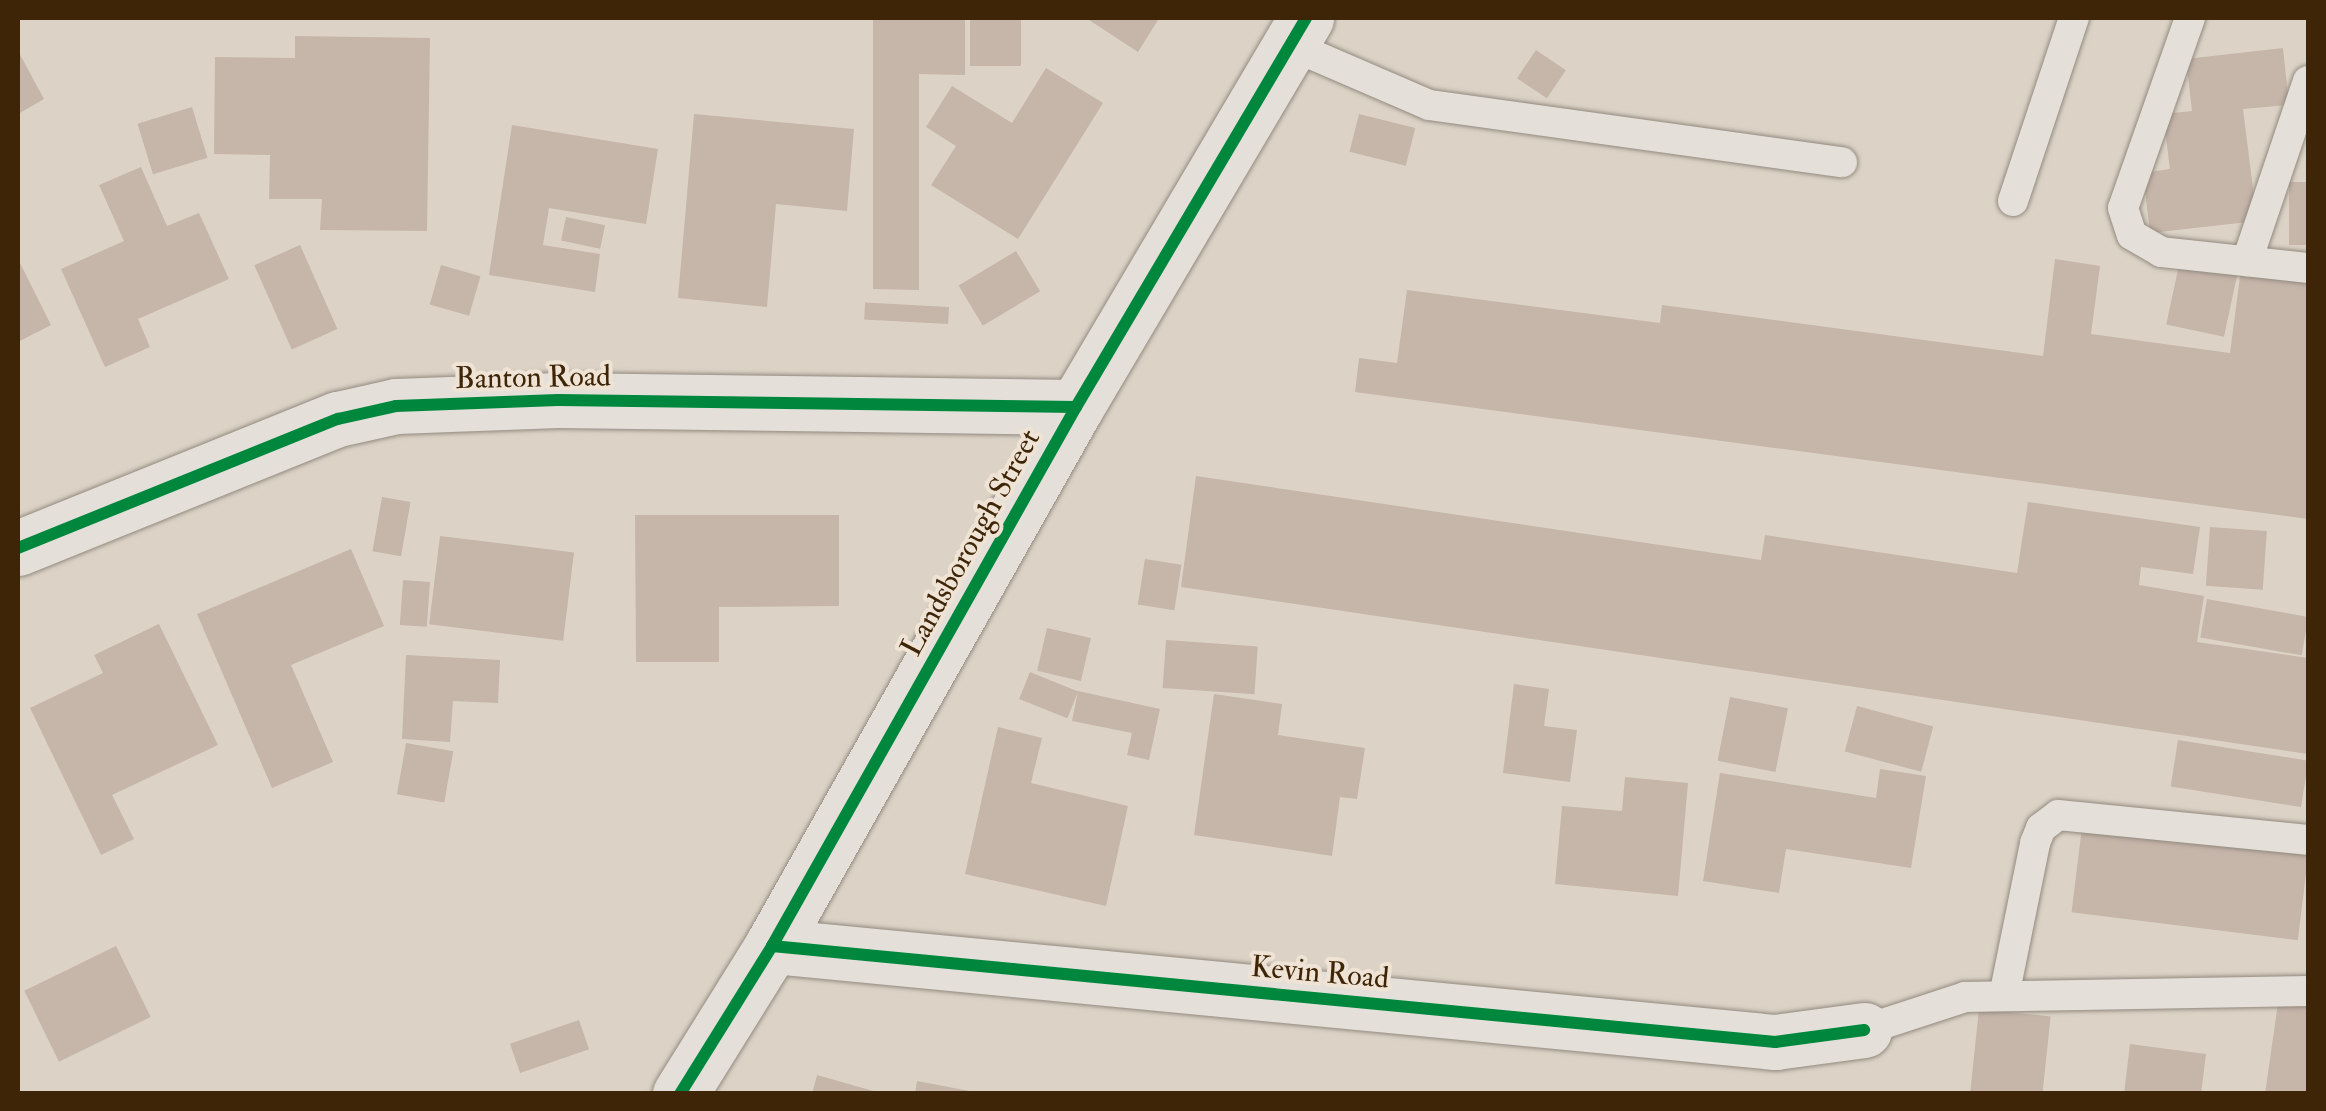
<!DOCTYPE html>
<style>
body{margin:0}
#map{position:relative;width:2326px;height:1111px;overflow:hidden;background:#dcd3c6;font-family:"IM FELL Double Pica",serif}
div>[style]{position:absolute}
[style*='--x']{left:calc(var(--x)*1px);top:calc(var(--y)*1px);width:calc(var(--w)*1px);rotate:calc(var(--a)*1deg)}
.building>*{inset:0;background:#c6b5a9;transform-origin:0 0}
.roads{filter:drop-shadow(0 0 2px #938a80) drop-shadow(0 0 2px #938a80)}
.service>*{height:30px;margin:-15px;padding:0 15px;transform-origin:15px;border-radius:15px;background:#e4e0d9}
.minor>*{height:55px;margin:-27.5px;padding:0 27.5px;transform-origin:27.5px;border-radius:27.5px;background:#e4e0d9}
.cycleway>*{height:12px;margin:-6px;padding:0 6px;transform-origin:6px;border-radius:6px;background:#00873e}
span{translate:-50% -50%;white-space:nowrap;text-align:center;line-height:1.15;-webkit-text-stroke:8px #eee3d4;paint-order:stroke}
.street-label{font-size:30px;color:#3f2508}
.frame{position:absolute;inset:0;border:20px solid #3f2508;pointer-events:none}
</style>
<div id="map">
<div class="building">
<div style="clip-path:polygon(873px 18px,965px 18px,965px 75px,919px 74px,919px 290px,873px 289px)"></div>
<div style="left:970px;top:18px;width:51px;height:48px"></div>
<div style="clip-path:polygon(1086px 18px,1155px 18px,1158px 20px,1138px 52px)"></div>
<div style="clip-path:polygon(295px 36px,430px 38px,427px 231px,320px 230px,322px 199px,269px 199px,270px 155px,214px 154px,215px 57px,295px 58px)"></div>
<div style="clip-path:polygon(2283px 48px,2289px 105px,2243px 109px,2257px 221px,2150px 233px,2143px 173px,2170px 169px,2163px 114px,2192px 111px,2186px 59px)"></div>
<div style="left:1536px;top:50px;width:36px;height:34px;rotate:34deg"></div>
<div style="clip-path:polygon(18px 51px,44px 99px,18px 114px)"></div>
<div style="clip-path:polygon(1046px 68px,1103px 103px,1018px 239px,931px 185px,956px 146px,926px 127px,952px 86px,1012px 123px)"></div>
<div style="left:192px;top:107px;width:53px;height:57px;rotate:73deg"></div>
<div style="clip-path:polygon(694px 114px,854px 129px,847px 211px,776px 204px,767px 307px,678px 298px)"></div>
<div style="left:1359px;top:114px;width:58px;height:39px;rotate:14deg"></div>
<div style="clip-path:polygon(512px 125px,658px 149px,646px 224px,549px 208px,543px 245px,600px 254px,595px 292px,489px 275px)"></div>
<div style="clip-path:polygon(141px 167px,167px 226px,199px 213px,229px 279px,138px 319px,150px 347px,105px 367px,61px 269px,124px 241px,99px 185px)"></div>
<div style="left:2308px;top:182px;width:63px;height:19px;rotate:90deg"></div>
<div style="left:566px;top:217px;width:40px;height:24px;rotate:12deg"></div>
<div style="left:300px;top:245px;width:92px;height:50px;rotate:66deg"></div>
<div style="left:1016px;top:251px;width:47px;height:67px;rotate:59deg"></div>
<div style="clip-path:polygon(18px 259px,51px 325px,18px 342px)"></div>
<div style="clip-path:polygon(2055px 259px,2100px 266px,2091px 334px,2230px 353px,2241px 269px,2308px 278px,2308px 519px,1355px 392px,1359px 358px,1397px 363px,1407px 290px,1660px 323px,1662px 305px,2043px 356px)"></div>
<div style="left:2180px;top:260px;width:59px;height:66px;rotate:12deg"></div>
<div style="left:441px;top:265px;width:41px;height:41px;rotate:16deg"></div>
<div style="left:949px;top:307px;width:17px;height:84px;rotate:93deg"></div>
<div style="clip-path:polygon(1196px 476px,1761px 560px,1765px 535px,2017px 573px,2028px 502px,2200px 527px,2193px 574px,2141px 567px,2139px 585px,2204px 596px,2197px 642px,2308px 658px,2308px 754px,1181px 587px)"></div>
<div style="left:382px;top:497px;width:29px;height:55px;rotate:10deg"></div>
<div style="clip-path:polygon(635px 515px,839px 515px,839px 606px,719px 607px,719px 662px,636px 662px)"></div>
<div style="left:2210px;top:527px;width:57px;height:59px;rotate:4deg"></div>
<div style="left:440px;top:536px;width:135px;height:89px;rotate:7deg"></div>
<div style="clip-path:polygon(351px 549px,384px 626px,291px 665px,333px 762px,272px 788px,197px 614px)"></div>
<div style="left:1145px;top:559px;width:37px;height:46px;rotate:9deg"></div>
<div style="left:403px;top:580px;width:27px;height:45px;rotate:4deg"></div>
<div style="left:2207px;top:599px;width:103px;height:39px;rotate:10deg"></div>
<div style="clip-path:polygon(159px 624px,218px 745px,112px 795px,134px 839px,101px 855px,30px 708px,103px 673px,94px 655px)"></div>
<div style="left:1047px;top:628px;width:45px;height:44px;rotate:13deg"></div>
<div style="left:1166px;top:640px;width:92px;height:48px;rotate:4deg"></div>
<div style="clip-path:polygon(406px 655px,500px 660px,498px 703px,453px 701px,450px 742px,402px 739px)"></div>
<div style="left:1030px;top:672px;width:52px;height:29px;rotate:22deg"></div>
<div style="clip-path:polygon(1514px 684px,1549px 689px,1544px 726px,1577px 730px,1570px 782px,1503px 773px)"></div>
<div style="clip-path:polygon(1078px 691px,1160px 709px,1149px 760px,1127px 755px,1132px 733px,1072px 721px)"></div>
<div style="clip-path:polygon(1214px 694px,1282px 704px,1278px 735px,1365px 748px,1357px 799px,1340px 797px,1332px 856px,1194px 835px)"></div>
<div style="left:1730px;top:697px;width:59px;height:65px;rotate:11deg"></div>
<div style="left:1857px;top:706px;width:79px;height:47px;rotate:15deg"></div>
<div style="clip-path:polygon(998px 727px,1042px 738px,1031px 783px,1128px 806px,1106px 906px,965px 874px)"></div>
<div style="left:2178px;top:740px;width:132px;height:47px;rotate:9deg"></div>
<div style="left:406px;top:743px;width:48px;height:52px;rotate:10deg"></div>
<div style="clip-path:polygon(1880px 769px,1926px 776px,1911px 868px,1786px 849px,1779px 893px,1703px 881px,1720px 773px,1876px 798px)"></div>
<div style="clip-path:polygon(1625px 777px,1688px 783px,1678px 896px,1555px 884px,1562px 806px,1622px 811px)"></div>
<div style="left:2082px;top:827px;width:228px;height:86px;rotate:7deg"></div>
<div style="left:116px;top:946px;width:79px;height:102px;rotate:64deg"></div>
<div style="clip-path:polygon(2278px 1003px,2308px 1007px,2308px 1094px,2265px 1094px)"></div>
<div style="left:1979px;top:1009px;width:72px;height:85px;rotate:6deg"></div>
<div style="left:579px;top:1020px;width:31px;height:73px;rotate:71deg"></div>
<div style="clip-path:polygon(2130px 1044px,2206px 1054px,2201px 1094px,2124px 1094px)"></div>
<div style="clip-path:polygon(817px 1075px,877px 1092px,877px 1094px,812px 1094px)"></div>
<div style="clip-path:polygon(917px 1081px,975px 1092px,975px 1094px,915px 1094px)"></div>
</div>
<div class="roads">
<div class="service">
<div style="--x:2190;--y:18;--w:201;--a:109.4"></div>
<div style="--x:2123;--y:208;--w:28;--a:72"></div>
<div style="--x:2132;--y:235;--w:34;--a:30"></div>
<div style="--x:2161;--y:252;--w:148;--a:6.2"></div>
<div style="--x:1290;--y:45;--w:151;--a:23.3"></div>
<div style="--x:1429;--y:105;--w:417;--a:7.9"></div>
<div style="--x:2013;--y:201;--w:193;--a:-71.6"></div>
<div style="--x:2247;--y:261;--w:190;--a:-71.3"></div>
<div style="--x:2004;--y:996;--w:156;--a:-78.5"></div>
<div style="--x:2035;--y:843;--w:16;--a:-68"></div>
<div style="--x:2041;--y:828;--w:21;--a:-37"></div>
<div style="--x:2058;--y:815;--w:251;--a:5.7"></div>
<div style="--x:1864;--y:1030;--w:106;--a:-18.1"></div>
<div style="--x:1965;--y:997;--w:343;--a:-1"></div>
</div>
<div class="minor">
<div style="--x:18;--y:548;--w:345;--a:-22"></div>
<div style="--x:338;--y:419;--w:59;--a:-12.6"></div>
<div style="--x:396;--y:406;--w:162;--a:-2.1"></div>
<div style="--x:558;--y:400;--w:518;--a:0.77"></div>
<div style="--x:772;--y:946;--w:1008;--a:5.47"></div>
<div style="--x:1775;--y:1042;--w:90;--a:-7.7"></div>
<div style="--x:680;--y:1094;--w:174;--a:-58.1"></div>
<div style="--x:772;--y:946;--w:619;--a:-60.58"></div>
<div style="--x:1076;--y:407;--w:452;--a:-59.4"></div>
</div>
</div>
<div class="cycleway">
<div style="--x:18;--y:548;--w:345;--a:-22"></div>
<div style="--x:338;--y:419;--w:59;--a:-12.6"></div>
<div style="--x:396;--y:406;--w:162;--a:-2.1"></div>
<div style="--x:558;--y:400;--w:518;--a:0.77"></div>
<div style="--x:772;--y:946;--w:1008;--a:5.47"></div>
<div style="--x:1775;--y:1042;--w:90;--a:-7.7"></div>
<div style="--x:680;--y:1094;--w:174;--a:-58.1"></div>
<div style="--x:772;--y:946;--w:619;--a:-60.58"></div>
<div style="--x:1076;--y:407;--w:452;--a:-59.4"></div>
</div>
<div class="street-label">
<span style="left:533px;top:378px;rotate:-1deg">Banton Road</span>
<span style="left:971px;top:543px;rotate:-61deg">Landsborough Street</span>
<span style="left:1320px;top:973px;rotate:5deg">Kevin Road</span>
</div>
<div class="frame"></div>
</div>
